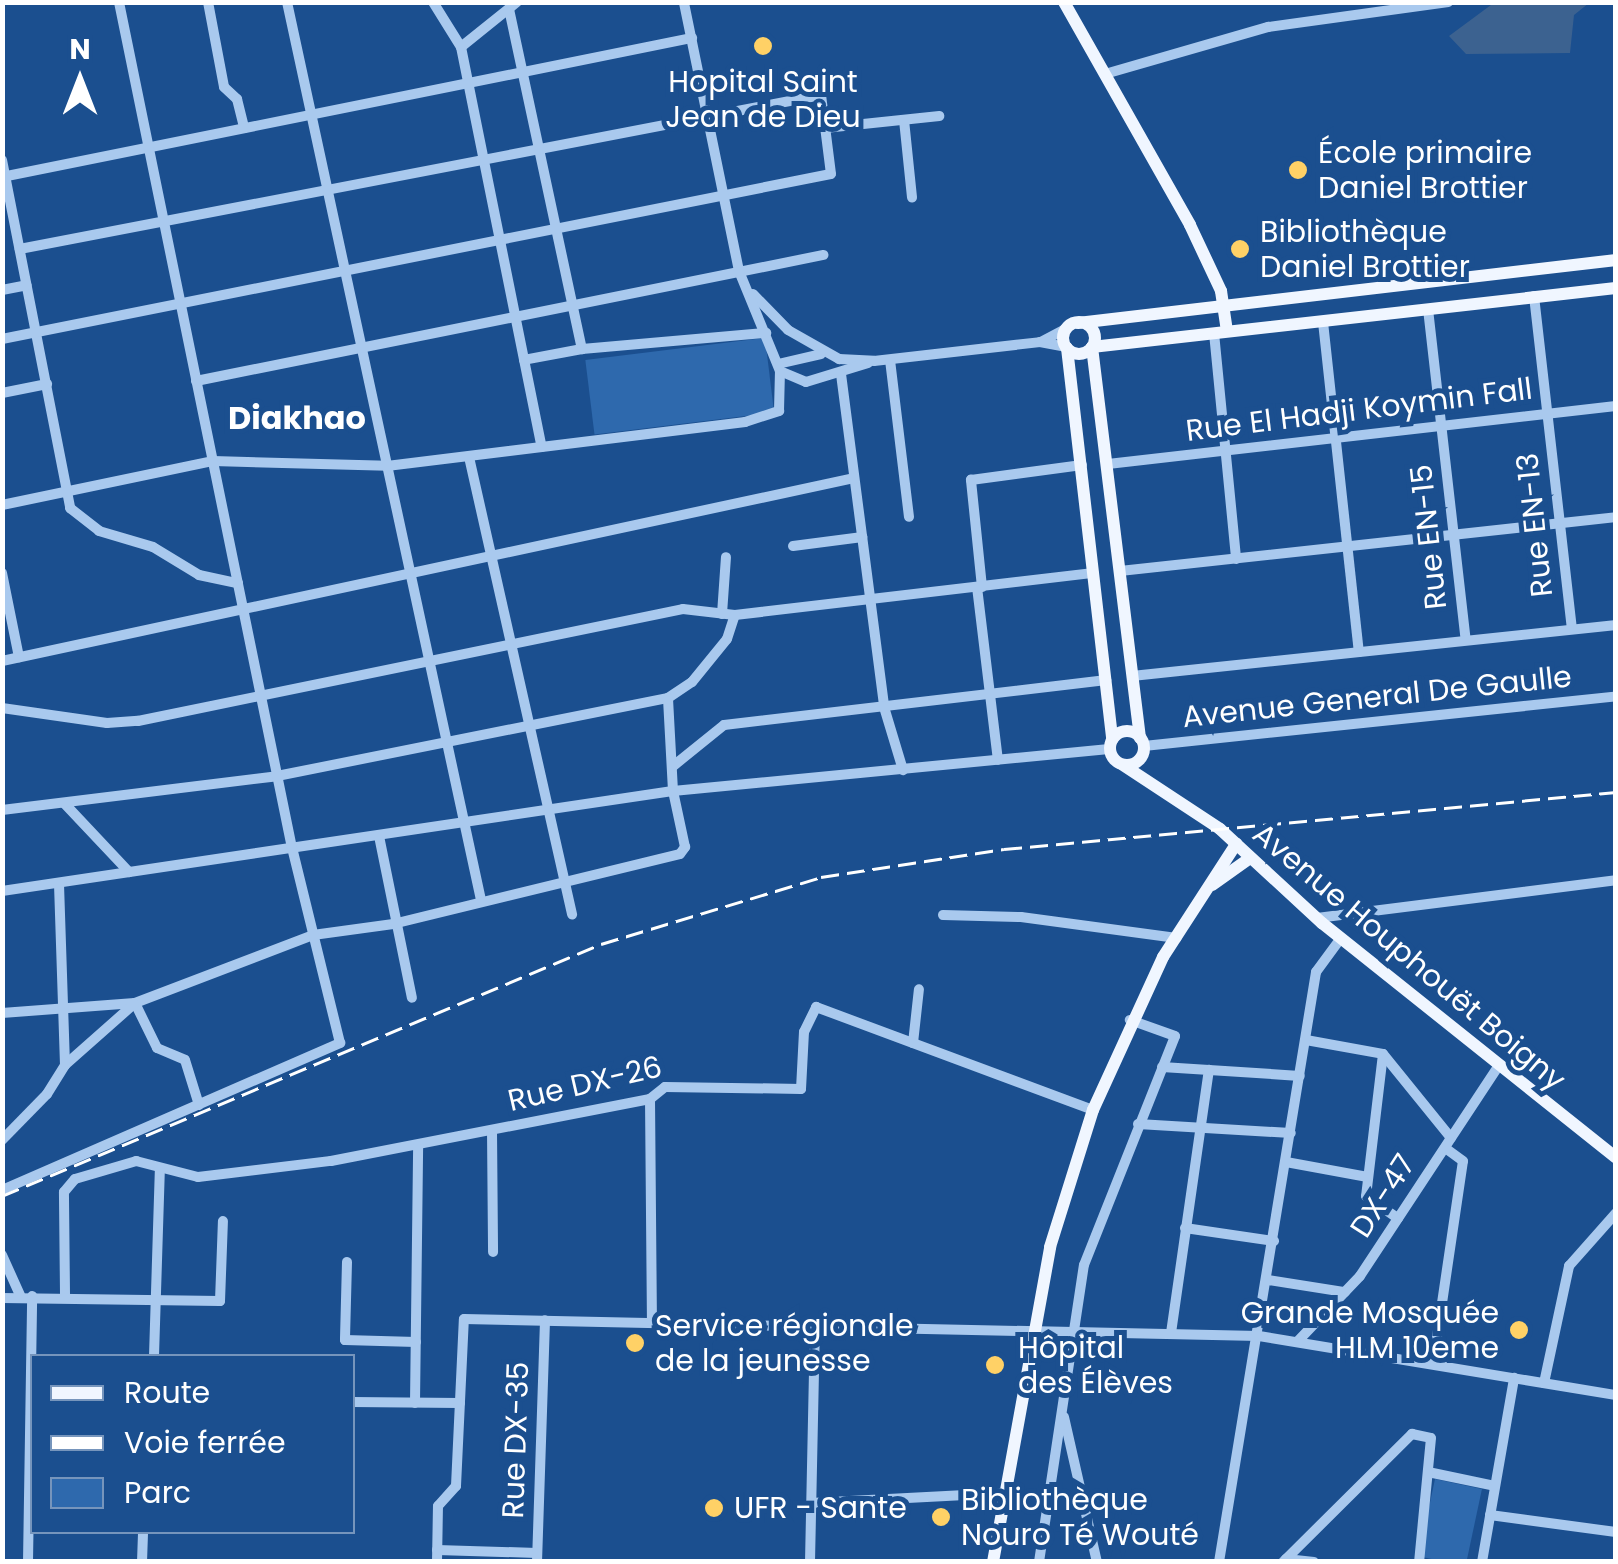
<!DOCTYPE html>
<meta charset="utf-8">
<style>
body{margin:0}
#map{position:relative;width:1618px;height:1564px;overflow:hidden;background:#1b4f8f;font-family:Poppins,sans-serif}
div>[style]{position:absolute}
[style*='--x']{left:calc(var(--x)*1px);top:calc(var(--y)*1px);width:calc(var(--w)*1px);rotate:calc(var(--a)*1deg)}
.green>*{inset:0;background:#2e69ad;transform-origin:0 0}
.water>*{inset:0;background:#3c6290}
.minor>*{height:10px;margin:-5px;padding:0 5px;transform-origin:5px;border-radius:5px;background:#a9c9ee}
.major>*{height:12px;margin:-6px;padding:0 6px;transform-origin:6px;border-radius:6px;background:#f0f6ff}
.major>.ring{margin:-6px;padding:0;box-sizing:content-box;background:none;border:12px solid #f0f6ff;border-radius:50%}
.rail>*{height:2.5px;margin-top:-1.25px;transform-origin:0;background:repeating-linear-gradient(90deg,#fff 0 18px,transparent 0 26px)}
.dots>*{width:28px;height:28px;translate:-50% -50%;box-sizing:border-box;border:5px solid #1b4f8f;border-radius:50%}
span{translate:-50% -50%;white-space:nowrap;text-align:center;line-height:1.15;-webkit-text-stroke:10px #1b4f8f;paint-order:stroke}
.poi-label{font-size:30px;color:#fff}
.left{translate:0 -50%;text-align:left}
.right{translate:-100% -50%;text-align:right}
.street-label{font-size:30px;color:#fff}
.neighbourhood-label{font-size:32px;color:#fff;font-weight:700}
.frame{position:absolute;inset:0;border:5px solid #fff;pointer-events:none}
.legend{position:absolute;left:30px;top:1354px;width:325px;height:180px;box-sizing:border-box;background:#1b4f8f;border:2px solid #7695bc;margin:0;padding:12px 18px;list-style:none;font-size:30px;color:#fff}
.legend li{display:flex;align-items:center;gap:20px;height:50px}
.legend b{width:50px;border:2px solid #7695bc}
.north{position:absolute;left:30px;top:30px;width:100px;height:100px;-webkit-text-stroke:8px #1b4f8f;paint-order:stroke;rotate:0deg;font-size:28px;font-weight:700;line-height:40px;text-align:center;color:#fff}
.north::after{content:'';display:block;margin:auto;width:35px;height:45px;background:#fff;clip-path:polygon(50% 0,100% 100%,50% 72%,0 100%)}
</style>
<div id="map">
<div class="green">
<div style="left:765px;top:338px;width:75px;height:181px;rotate:83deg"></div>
<div style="left:1435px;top:1479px;width:48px;height:79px;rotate:12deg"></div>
</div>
<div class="water">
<div style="clip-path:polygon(1495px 2px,1589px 2px,1589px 3px,1574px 15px,1570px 53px,1466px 54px,1449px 36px)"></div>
</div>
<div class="minor">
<div style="--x:208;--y:2;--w:86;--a:79.3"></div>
<div style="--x:224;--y:87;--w:18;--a:43"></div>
<div style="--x:237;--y:99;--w:30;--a:76"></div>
<div style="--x:287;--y:2;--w:919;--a:77.81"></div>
<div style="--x:433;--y:2;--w:53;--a:58.1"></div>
<div style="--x:461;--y:47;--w:408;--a:78.6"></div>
<div style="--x:509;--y:9;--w:348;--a:77.9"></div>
<div style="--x:582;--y:349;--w:59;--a:169.3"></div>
<div style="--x:461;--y:47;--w:72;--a:-38.8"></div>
<div style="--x:1105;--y:74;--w:170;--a:-16.1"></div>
<div style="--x:1268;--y:27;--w:182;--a:-7.9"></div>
<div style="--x:904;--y:120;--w:78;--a:84.1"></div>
<div style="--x:825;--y:128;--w:115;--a:-6"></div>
<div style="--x:2;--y:160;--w:355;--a:78.9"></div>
<div style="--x:70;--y:508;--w:37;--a:38"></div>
<div style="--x:99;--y:531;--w:56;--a:16.5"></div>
<div style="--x:153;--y:547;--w:54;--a:31.3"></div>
<div style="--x:199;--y:575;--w:40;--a:12"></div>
<div style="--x:2;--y:177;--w:704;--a:-11.39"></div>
<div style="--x:2;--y:290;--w:25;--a:-11"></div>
<div style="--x:753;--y:294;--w:50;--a:45.8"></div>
<div style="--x:788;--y:330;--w:59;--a:29.6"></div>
<div style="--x:839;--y:359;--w:35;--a:3"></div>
<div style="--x:874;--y:361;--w:167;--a:-6.5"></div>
<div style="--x:1040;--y:342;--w:26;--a:11"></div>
<div style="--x:1534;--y:296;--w:335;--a:83.5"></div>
<div style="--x:1428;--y:309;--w:333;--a:83.5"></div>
<div style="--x:1323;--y:322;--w:332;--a:83.8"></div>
<div style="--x:1214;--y:333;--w:227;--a:84.4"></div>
<div style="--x:2;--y:339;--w:845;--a:-11.26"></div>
<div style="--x:831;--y:174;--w:80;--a:-97.2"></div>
<div style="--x:821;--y:95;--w:816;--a:169.12"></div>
<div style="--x:1041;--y:342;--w:30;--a:-28"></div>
<div style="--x:582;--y:349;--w:185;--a:-5"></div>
<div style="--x:890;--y:360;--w:158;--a:83.1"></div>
<div style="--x:778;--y:364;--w:44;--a:-13.1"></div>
<div style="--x:780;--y:371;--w:28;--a:23"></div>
<div style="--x:806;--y:382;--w:65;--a:-17"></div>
<div style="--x:841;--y:374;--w:336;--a:82.6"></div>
<div style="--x:884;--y:707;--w:66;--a:73.2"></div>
<div style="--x:196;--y:381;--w:640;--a:-11.36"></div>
<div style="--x:2;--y:393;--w:46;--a:-11.3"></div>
<div style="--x:469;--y:457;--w:469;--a:77.3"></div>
<div style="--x:1108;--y:464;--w:511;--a:-6.51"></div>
<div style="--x:2;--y:505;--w:216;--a:-11.8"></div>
<div style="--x:213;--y:461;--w:174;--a:1.6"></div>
<div style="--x:387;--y:466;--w:361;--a:-7"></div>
<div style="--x:745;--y:422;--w:36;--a:-18"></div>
<div style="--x:779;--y:411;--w:40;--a:-88.6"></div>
<div style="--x:780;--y:371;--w:108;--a:-112.3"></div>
<div style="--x:739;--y:271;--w:275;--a:-101.6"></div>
<div style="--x:793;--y:546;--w:70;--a:-7.4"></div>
<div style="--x:1120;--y:571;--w:499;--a:-6.2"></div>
<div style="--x:2;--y:573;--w:86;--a:78.6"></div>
<div style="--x:977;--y:587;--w:174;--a:83.1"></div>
<div style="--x:982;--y:587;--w:108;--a:-95.9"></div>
<div style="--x:971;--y:480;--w:112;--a:-7.7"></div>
<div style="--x:722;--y:614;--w:57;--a:-86"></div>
<div style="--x:2;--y:661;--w:871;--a:-12.12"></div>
<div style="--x:1132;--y:676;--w:487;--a:-6"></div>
<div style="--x:2;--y:708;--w:106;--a:8.1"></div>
<div style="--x:107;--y:723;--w:31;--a:-4"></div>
<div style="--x:138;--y:721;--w:556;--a:-11.61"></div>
<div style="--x:683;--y:609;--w:52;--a:6.6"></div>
<div style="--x:735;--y:615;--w:361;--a:-6.7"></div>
<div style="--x:1144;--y:746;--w:475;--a:-6"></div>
<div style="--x:672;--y:767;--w:67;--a:-38.9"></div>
<div style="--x:724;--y:725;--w:385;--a:-6.7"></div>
<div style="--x:64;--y:803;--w:95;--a:46.7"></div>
<div style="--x:2;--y:810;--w:277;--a:-7"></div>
<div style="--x:277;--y:776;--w:399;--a:-11.3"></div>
<div style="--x:668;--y:698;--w:29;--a:-34"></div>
<div style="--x:692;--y:682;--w:55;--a:-50.9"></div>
<div style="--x:727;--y:639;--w:25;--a:-72"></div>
<div style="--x:379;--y:836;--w:165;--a:78.5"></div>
<div style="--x:2;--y:891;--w:678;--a:-8.48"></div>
<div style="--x:673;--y:791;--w:438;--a:-5.5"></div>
<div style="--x:943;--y:915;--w:78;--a:1.5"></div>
<div style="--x:1021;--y:917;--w:157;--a:7.7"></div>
<div style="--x:1317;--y:918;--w:301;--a:-7.2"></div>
<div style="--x:135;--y:1003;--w:50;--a:63.9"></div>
<div style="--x:157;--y:1048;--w:30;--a:23"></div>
<div style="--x:185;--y:1060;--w:47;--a:72.7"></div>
<div style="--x:2;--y:1013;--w:133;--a:-4.3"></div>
<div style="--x:135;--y:1003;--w:191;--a:-20.9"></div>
<div style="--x:313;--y:935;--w:81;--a:-7.8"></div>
<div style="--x:393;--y:924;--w:295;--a:-13.7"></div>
<div style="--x:680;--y:854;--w:9;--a:-54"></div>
<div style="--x:685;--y:847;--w:57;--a:-102.1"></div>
<div style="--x:673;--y:791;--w:93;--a:-93.1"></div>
<div style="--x:1306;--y:1040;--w:78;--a:10.3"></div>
<div style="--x:1383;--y:1054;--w:108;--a:51"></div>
<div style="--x:913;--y:1043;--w:54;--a:-83.7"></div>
<div style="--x:1383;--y:1054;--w:143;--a:96.8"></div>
<div style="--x:1366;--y:1196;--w:39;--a:35"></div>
<div style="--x:65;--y:1065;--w:92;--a:-41.5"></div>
<div style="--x:1162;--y:1067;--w:138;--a:3.7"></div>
<div style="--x:650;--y:1099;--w:223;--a:89.5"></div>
<div style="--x:1138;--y:1124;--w:153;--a:3.4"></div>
<div style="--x:492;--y:1131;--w:121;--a:89.5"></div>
<div style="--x:2;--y:1140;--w:64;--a:-45.6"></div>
<div style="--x:47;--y:1094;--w:34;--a:-58"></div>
<div style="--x:65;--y:1065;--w:181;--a:-91.9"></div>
<div style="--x:1286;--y:1162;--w:83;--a:10.4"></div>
<div style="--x:2;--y:1190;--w:369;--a:-23.5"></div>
<div style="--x:340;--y:1043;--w:201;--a:-103.8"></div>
<div style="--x:292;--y:848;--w:864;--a:-101.56"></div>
<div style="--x:1185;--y:1228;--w:90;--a:8.3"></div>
<div style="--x:2;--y:1255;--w:44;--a:65.8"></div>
<div style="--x:347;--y:1262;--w:78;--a:91.5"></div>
<div style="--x:345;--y:1340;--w:71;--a:1.6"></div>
<div style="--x:1268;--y:1280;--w:78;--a:8.9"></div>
<div style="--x:65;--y:1294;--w:102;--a:-90.6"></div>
<div style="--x:64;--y:1192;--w:17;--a:-50"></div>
<div style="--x:75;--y:1179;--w:64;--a:-16.4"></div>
<div style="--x:136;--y:1161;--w:64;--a:14.5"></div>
<div style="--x:198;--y:1177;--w:134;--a:-6.9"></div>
<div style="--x:331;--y:1161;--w:325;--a:-11"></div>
<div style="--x:650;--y:1099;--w:19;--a:-39"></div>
<div style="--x:665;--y:1087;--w:136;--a:0.8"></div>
<div style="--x:801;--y:1089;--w:57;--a:-87"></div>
<div style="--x:804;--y:1032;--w:28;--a:-64"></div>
<div style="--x:816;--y:1007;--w:296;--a:20.4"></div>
<div style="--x:2;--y:1298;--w:218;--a:0.8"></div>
<div style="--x:220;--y:1301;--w:80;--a:-87.9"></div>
<div style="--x:1171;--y:1333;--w:266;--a:-81.8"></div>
<div style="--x:1297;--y:1342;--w:91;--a:-46.3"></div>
<div style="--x:1360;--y:1276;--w:250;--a:-56.6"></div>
<div style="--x:154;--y:1356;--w:187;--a:-88.2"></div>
<div style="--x:1433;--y:1364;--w:205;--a:-81.6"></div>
<div style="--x:1463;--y:1161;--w:22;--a:-144"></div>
<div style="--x:1544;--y:1383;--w:120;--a:-77.9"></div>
<div style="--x:1569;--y:1266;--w:71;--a:-48.4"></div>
<div style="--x:352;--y:1402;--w:108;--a:0.5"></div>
<div style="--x:415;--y:1403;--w:257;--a:-89.3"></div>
<div style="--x:1064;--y:1417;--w:149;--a:77.2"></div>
<div style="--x:1428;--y:1472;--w:68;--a:11.8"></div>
<div style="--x:811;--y:1503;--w:193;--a:-3"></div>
<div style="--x:1490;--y:1515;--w:127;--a:7.7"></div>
<div style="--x:437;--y:1550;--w:100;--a:1.7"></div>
<div style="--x:1286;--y:1559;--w:28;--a:6"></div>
<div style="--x:28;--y:1562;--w:266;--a:-89.1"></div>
<div style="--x:142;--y:1562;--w:30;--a:-88"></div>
<div style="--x:437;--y:1562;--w:56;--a:-89"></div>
<div style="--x:438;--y:1506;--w:27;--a:-48"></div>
<div style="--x:456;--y:1486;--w:167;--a:-87.3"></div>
<div style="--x:464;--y:1319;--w:795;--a:1.23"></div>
<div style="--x:1259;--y:1336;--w:362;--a:9.4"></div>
<div style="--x:537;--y:1562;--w:242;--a:-88.1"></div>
<div style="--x:810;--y:1562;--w:238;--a:-88.8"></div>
<div style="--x:1039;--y:1562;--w:300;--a:-81.4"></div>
<div style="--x:1084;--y:1265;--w:246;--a:-68.3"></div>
<div style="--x:1175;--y:1036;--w:48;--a:-160.4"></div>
<div style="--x:1219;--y:1562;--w:598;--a:-80.66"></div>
<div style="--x:1316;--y:972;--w:42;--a:-53.7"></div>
<div style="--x:1283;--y:1562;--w:182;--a:-44.8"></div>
<div style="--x:1412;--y:1434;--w:19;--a:12"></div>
<div style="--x:1431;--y:1438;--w:125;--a:95.5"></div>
<div style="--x:1482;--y:1562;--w:187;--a:-80.1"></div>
</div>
<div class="major">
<div style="--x:1064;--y:2;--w:256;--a:60.5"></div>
<div style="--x:1190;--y:225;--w:73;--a:64.8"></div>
<div style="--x:1221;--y:291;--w:40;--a:81.5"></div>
<div class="ring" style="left:1063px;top:322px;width:20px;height:20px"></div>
<div style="--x:1078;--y:323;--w:542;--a:-6.68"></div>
<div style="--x:1067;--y:348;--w:394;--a:83.4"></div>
<div class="ring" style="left:1110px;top:731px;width:22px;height:22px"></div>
<div style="--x:1140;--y:738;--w:394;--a:-97"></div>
<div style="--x:1092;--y:347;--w:527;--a:-6.42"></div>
<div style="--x:1123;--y:765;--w:116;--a:33.4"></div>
<div style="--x:1220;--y:829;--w:139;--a:42.7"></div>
<div style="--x:1322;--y:923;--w:376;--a:38.6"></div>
<div style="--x:1212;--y:885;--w:47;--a:-35.4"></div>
<div style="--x:993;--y:1562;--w:320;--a:-79.7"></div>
<div style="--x:1050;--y:1247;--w:144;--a:-72.6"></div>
<div style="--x:1093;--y:1110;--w:168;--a:-65.4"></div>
<div style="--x:1163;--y:957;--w:135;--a:-57.1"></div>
</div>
<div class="rail">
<div style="--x:2;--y:1196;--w:650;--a:-22.82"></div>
<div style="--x:601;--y:944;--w:230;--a:-16.9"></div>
<div style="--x:821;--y:877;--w:185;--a:-8.7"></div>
<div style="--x:1004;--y:849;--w:615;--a:-5.32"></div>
</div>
<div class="dots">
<div style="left:763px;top:46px;background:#ffd166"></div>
<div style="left:1298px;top:170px;background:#ffd166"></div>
<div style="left:1240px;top:249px;background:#ffd166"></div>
<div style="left:1519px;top:1330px;background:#ffd166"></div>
<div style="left:635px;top:1343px;background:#ffd166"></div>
<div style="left:995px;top:1365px;background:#ffd166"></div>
<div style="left:714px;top:1508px;background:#ffd166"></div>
<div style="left:941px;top:1517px;background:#ffd166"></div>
</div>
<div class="poi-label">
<span style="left:763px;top:99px">Hopital Saint<br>Jean de Dieu</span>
<span class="left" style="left:1318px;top:170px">École primaire<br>Daniel Brottier</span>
<span class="left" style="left:1260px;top:249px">Bibliothèque<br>Daniel Brottier</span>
<span class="right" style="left:1499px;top:1330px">Grande Mosquée<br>HLM 10eme</span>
<span class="left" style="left:655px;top:1343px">Service régionale<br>de la jeunesse</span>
<span class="left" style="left:1018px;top:1365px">Hôpital<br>des Élèves</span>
<span class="left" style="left:961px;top:1517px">Bibliothèque<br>Nouro Té Wouté</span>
<span class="left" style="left:734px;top:1508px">UFR - Sante</span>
</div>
<div class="street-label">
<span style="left:1359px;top:410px;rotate:-7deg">Rue El Hadji Koymin Fall</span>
<span style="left:1535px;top:525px;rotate:-96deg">Rue EN-13</span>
<span style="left:1429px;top:537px;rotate:-96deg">Rue EN-15</span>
<span style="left:1377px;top:697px;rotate:-6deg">Avenue General De Gaulle</span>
<span style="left:1409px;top:957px;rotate:40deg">Avenue Houphouët Boigny</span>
<span style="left:585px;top:1084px;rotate:-13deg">Rue DX-26</span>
<span style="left:1383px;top:1196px;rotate:-57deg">DX-47</span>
<span style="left:516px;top:1440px;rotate:-88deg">Rue DX-35</span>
</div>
<div class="neighbourhood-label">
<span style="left:297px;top:418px">Diakhao</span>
</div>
<div class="frame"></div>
<ul class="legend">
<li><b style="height:12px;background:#f0f6ff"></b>Route</li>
<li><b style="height:12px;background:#fff"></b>Voie ferrée</li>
<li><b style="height:28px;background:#2e69ad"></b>Parc</li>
</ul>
<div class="north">N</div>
</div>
